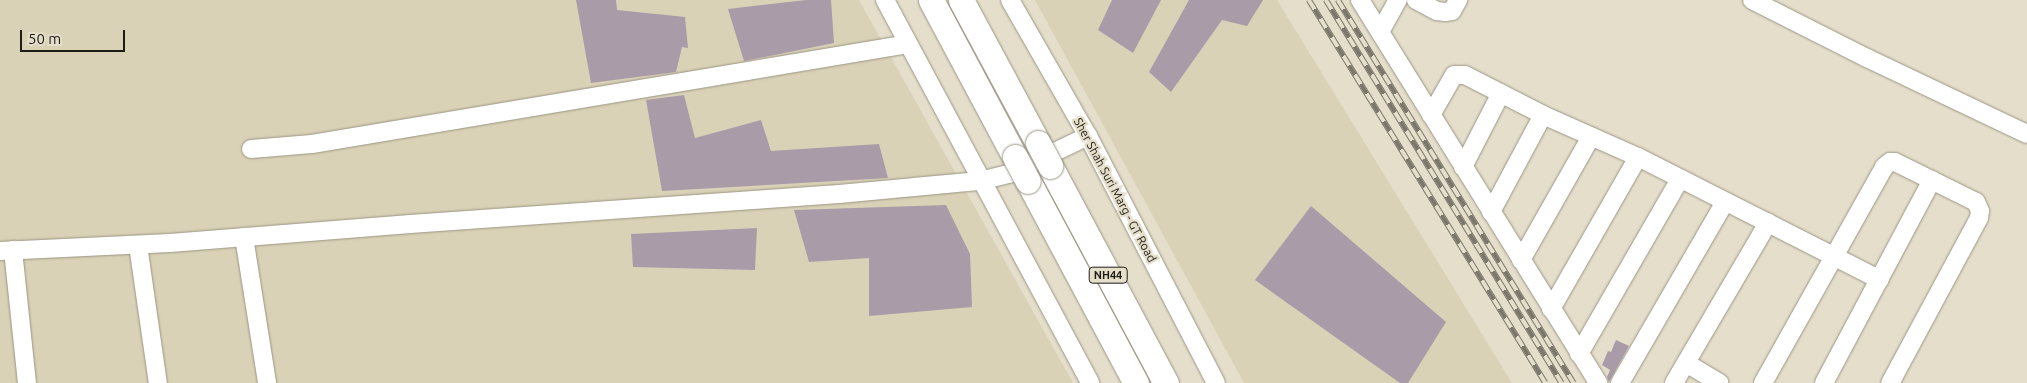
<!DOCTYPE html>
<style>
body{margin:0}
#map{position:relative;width:2027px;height:383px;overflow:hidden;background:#e4decb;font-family:Ubuntu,sans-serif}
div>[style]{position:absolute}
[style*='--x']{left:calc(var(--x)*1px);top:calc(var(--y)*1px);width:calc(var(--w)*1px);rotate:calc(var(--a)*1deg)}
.built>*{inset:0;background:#dad2b7}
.building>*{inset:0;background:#aa9ba9}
.roads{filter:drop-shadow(0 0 1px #9b9583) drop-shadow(0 0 1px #9b9583)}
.minor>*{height:18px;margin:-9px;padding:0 9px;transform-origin:9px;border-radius:9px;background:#fff}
.highway>*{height:25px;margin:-12.5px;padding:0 12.5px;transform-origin:12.5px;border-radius:12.5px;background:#fff}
.rail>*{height:5.5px;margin-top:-2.75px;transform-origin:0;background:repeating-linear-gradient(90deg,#e4decb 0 11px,#7b776a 0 22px);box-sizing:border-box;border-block:1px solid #7b776a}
.bridges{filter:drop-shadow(0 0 1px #9b9583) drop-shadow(0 0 1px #9b9583)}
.highway-bridge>*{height:25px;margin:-12.5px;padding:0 12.5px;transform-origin:12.5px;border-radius:12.5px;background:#fff}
span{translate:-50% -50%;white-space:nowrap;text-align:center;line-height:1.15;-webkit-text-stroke:4.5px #e4decb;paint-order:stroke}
.shield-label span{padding:1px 4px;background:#e4decb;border:1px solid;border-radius:4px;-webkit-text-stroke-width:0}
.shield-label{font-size:11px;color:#1e1c15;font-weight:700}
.street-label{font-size:12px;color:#1e1c15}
.scale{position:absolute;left:20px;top:30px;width:105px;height:22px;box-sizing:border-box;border:2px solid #1e1c15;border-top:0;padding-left:6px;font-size:15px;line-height:18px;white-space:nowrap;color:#1e1c15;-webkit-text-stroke:4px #e4decb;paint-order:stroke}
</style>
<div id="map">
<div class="built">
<div style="clip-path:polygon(0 0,859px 0,1073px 383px,0 383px)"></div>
<div style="clip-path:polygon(1035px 0,1277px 0,1512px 383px,1244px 383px)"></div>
</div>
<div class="building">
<div style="clip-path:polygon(576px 0,616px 0,617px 10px,685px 17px,688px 48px,682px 47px,676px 72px,591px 83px)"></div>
<div style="clip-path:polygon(806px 0,831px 0,834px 43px,744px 61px,728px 9px)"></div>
<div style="clip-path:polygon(1112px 0,1161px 0,1133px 53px,1098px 30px)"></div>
<div style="clip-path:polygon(1189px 0,1263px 0,1247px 26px,1222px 20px,1171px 92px,1149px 72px)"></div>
<div style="clip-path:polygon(684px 95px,695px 138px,761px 120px,771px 151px,879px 144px,888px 178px,662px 191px,646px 100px)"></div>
<div style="clip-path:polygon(946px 205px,970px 254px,972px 307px,869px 316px,869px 258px,809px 262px,794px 210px)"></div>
<div style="clip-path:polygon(1311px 206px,1446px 322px,1408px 383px,1400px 383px,1255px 280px)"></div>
<div style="clip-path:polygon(757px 228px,755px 270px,633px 267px,631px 234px)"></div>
<div style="clip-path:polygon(1616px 340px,1629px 346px,1609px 382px,1607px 377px,1610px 370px,1602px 365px,1608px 351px,1611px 352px)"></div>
</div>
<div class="roads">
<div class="minor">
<div style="--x:885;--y:0;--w:434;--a:61.8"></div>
<div style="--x:1010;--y:0;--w:157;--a:60.2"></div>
<div style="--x:1088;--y:136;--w:278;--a:62.6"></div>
<div style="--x:1360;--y:0;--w:451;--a:58.1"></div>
<div style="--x:1416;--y:0;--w:24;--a:28"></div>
<div style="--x:1437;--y:11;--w:8;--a:7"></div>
<div style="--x:1445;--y:12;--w:7;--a:-8"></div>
<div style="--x:1452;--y:11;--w:13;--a:-61"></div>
<div style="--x:1752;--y:0;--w:129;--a:26.8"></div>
<div style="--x:1867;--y:58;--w:177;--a:25.4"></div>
<div style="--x:1380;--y:32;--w:37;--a:-61"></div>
<div style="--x:1431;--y:115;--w:46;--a:-60.1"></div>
<div style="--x:1454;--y:75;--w:11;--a:0"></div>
<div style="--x:1465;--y:75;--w:88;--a:27.1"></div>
<div style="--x:1543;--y:115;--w:104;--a:23.9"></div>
<div style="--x:1638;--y:157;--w:271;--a:26.9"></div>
<div style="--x:251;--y:149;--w:61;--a:-4.7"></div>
<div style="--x:312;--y:144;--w:604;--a:-9.52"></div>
<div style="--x:1463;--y:167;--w:83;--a:-62.8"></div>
<div style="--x:1491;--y:212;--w:110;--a:-61.8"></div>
<div style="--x:244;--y:237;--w:148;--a:81"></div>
<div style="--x:138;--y:245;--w:139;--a:81.8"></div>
<div style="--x:13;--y:250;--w:134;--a:84"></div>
<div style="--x:0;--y:251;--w:170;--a:-2.7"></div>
<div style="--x:170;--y:243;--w:241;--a:-4.5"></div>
<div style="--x:410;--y:224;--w:430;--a:-4"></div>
<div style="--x:839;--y:194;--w:142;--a:-5.3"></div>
<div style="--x:980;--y:181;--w:30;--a:-14"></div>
<div style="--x:1009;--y:174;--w:88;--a:-25.7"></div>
<div style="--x:1521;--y:260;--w:142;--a:-60.4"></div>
<div style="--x:1551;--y:309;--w:175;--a:-60.2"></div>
<div style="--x:1579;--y:354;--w:202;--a:-60"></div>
<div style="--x:1686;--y:363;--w:39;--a:31"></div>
<div style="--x:1620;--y:383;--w:209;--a:-59.9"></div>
<div style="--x:1674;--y:383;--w:186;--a:-59.6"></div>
<div style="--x:1763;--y:383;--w:248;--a:-60.7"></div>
<div style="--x:1884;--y:167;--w:8;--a:-40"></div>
<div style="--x:1890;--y:162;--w:5;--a:0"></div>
<div style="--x:1895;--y:162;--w:90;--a:26.3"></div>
<div style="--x:1976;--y:202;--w:10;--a:66"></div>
<div style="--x:1980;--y:211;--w:7;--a:98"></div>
<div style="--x:1979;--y:218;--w:187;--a:118.3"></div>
<div style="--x:1824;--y:383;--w:230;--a:-62"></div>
</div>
<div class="highway">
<div style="--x:931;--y:0;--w:178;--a:61.9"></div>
<div style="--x:961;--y:0;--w:162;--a:61.7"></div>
<div style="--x:1050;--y:166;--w:246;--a:61.9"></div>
<div style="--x:1028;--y:181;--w:229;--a:61.9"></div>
</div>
</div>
<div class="rail">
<div style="--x:1309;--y:0;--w:450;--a:58.3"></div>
<div style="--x:1326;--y:0;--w:450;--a:58.4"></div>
<div style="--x:1338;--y:0;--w:450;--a:58.4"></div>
</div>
<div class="bridges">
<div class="highway-bridge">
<div style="--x:1038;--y:143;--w:26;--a:62"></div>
<div style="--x:1015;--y:157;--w:27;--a:62"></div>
</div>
</div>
<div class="shield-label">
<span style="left:1108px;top:275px">NH44</span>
</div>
<div class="street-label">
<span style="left:1115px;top:190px;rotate:62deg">Sher Shah Suri Marg - GT Road</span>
</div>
<div class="scale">50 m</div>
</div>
